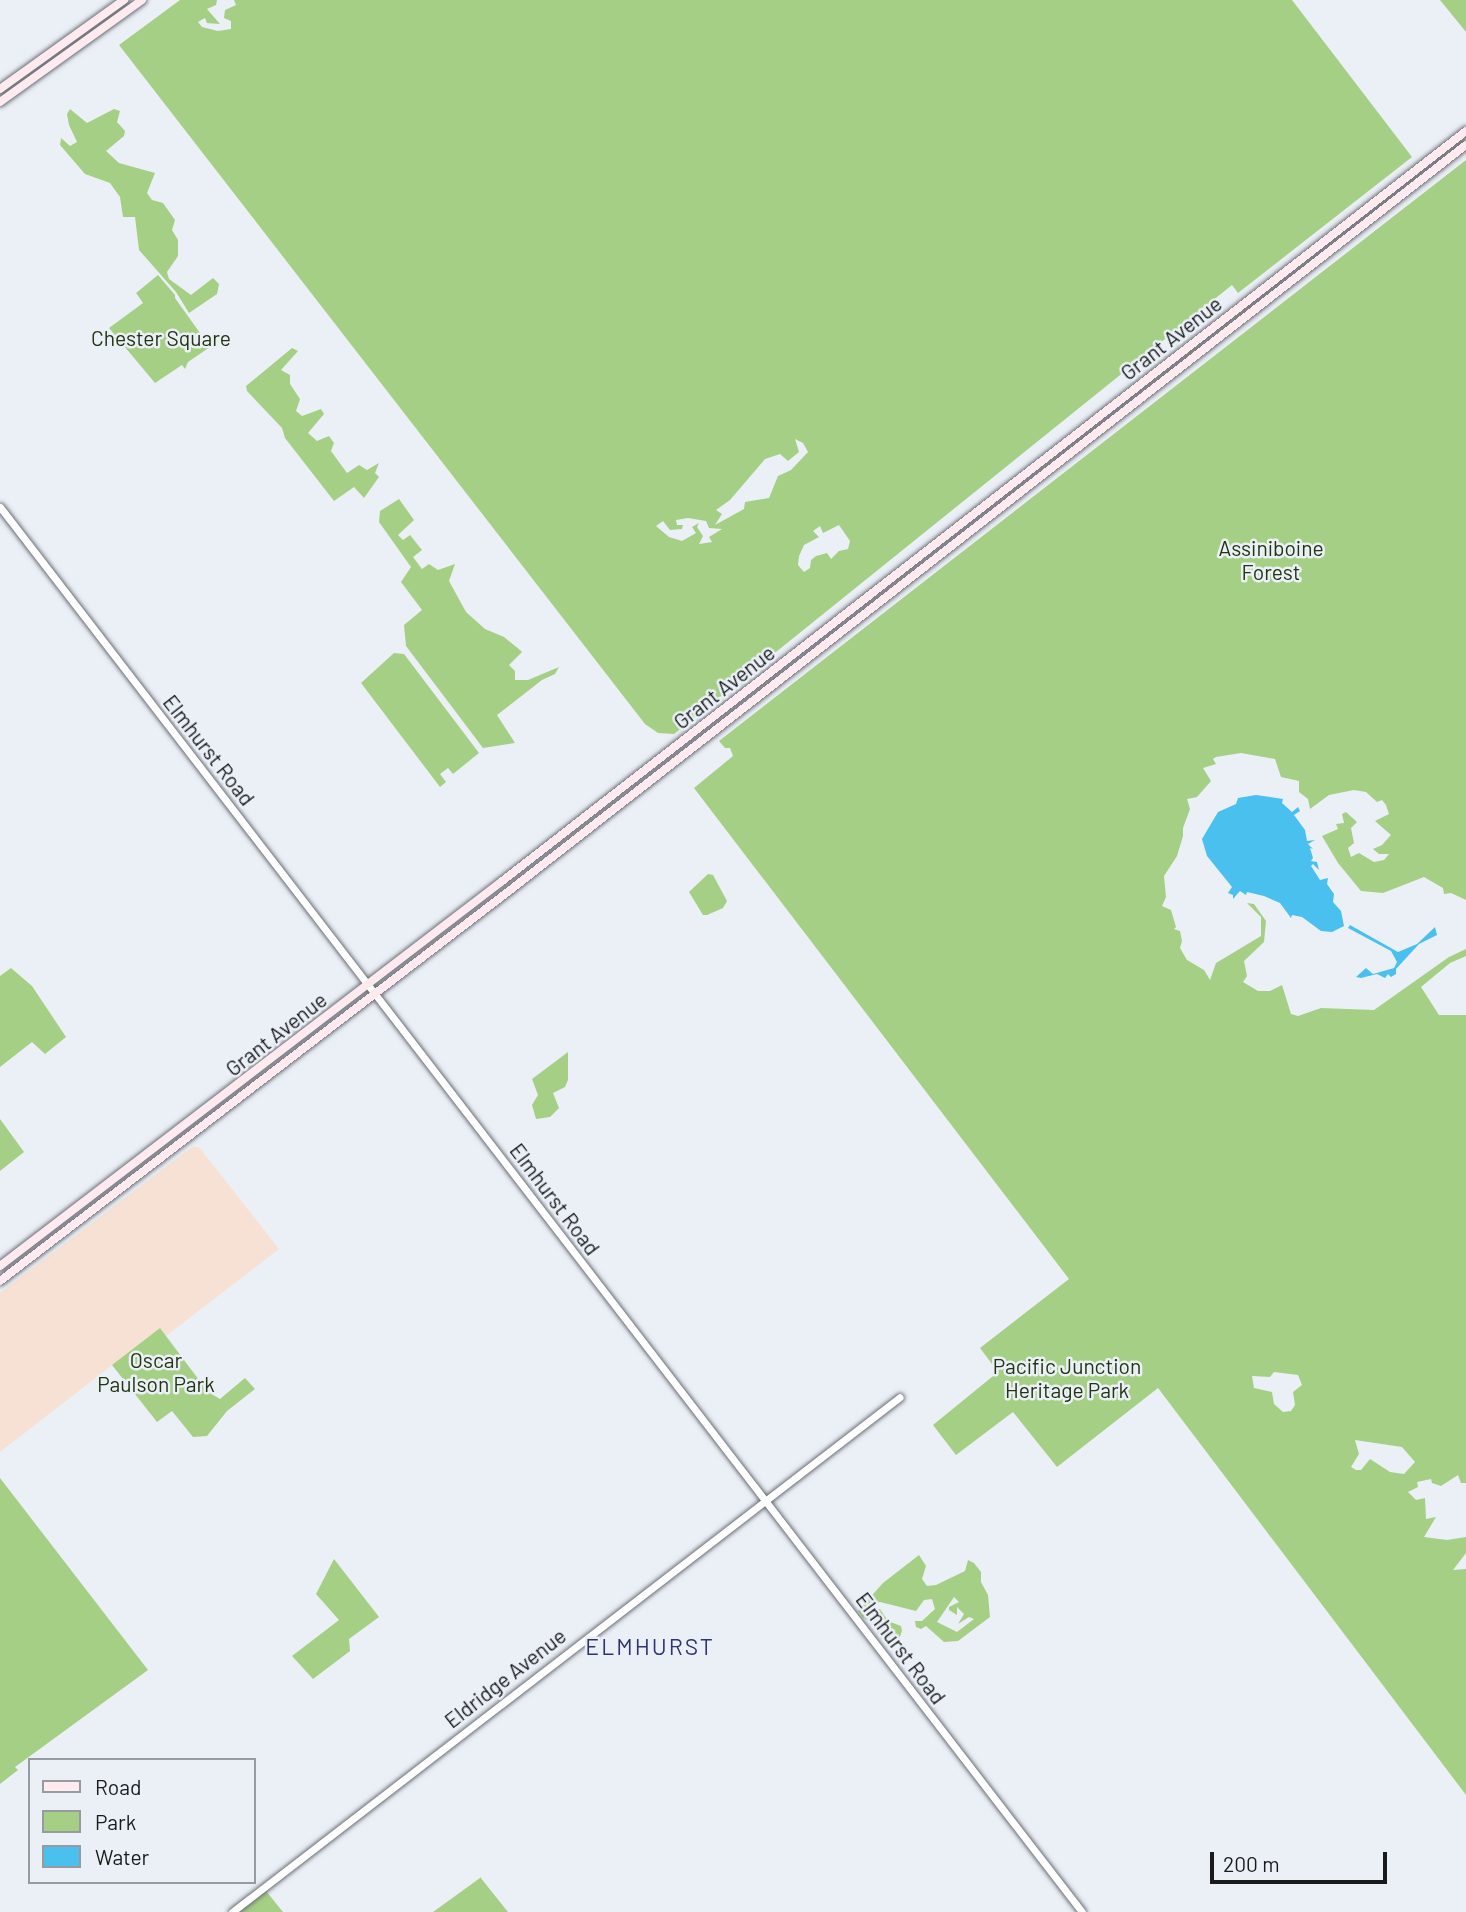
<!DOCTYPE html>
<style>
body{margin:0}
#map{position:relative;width:1466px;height:1912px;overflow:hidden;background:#ebf0f7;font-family:Barlow,sans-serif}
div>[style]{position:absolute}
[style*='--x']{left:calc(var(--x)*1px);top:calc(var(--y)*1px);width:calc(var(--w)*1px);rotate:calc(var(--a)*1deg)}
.commercial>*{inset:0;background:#f7e0d4}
.green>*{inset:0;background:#a5cf84}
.water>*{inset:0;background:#49c0ed}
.roads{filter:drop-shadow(0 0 2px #6b6f75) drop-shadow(0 0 2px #6b6f75)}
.tertiary>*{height:7px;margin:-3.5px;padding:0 3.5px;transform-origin:3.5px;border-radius:3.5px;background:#fff}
.secondary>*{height:8px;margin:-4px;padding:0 4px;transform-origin:4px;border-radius:4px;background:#feeaef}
span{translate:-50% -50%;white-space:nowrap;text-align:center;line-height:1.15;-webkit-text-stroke:5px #ebf0f7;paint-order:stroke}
.park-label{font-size:21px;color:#223512}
.street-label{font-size:21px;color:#181a1c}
.neighbourhood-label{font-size:23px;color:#30346e;letter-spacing:2px}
.legend{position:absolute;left:28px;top:1758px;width:228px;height:126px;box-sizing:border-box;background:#ebf0f7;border:2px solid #979a9f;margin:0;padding:9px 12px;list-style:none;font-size:21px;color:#181a1c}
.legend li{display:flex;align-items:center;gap:14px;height:35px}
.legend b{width:35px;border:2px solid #979a9f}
.scale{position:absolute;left:1210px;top:1852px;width:177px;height:32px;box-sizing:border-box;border:4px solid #181a1c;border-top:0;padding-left:9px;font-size:21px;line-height:24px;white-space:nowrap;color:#181a1c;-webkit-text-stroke:5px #ebf0f7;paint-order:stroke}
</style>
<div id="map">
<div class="commercial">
<div style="clip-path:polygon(192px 1147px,199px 1147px,279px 1249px,166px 1336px,160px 1328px,0 1452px,0 1293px)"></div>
</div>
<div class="green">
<div style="clip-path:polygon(evenodd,180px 0,217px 0,216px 5px,207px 9px,220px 24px,207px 23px,205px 18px,198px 22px,202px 27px,218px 31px,231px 29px,231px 21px,224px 18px,225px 10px,236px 5px,234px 0,1292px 0,1412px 157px,1238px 293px,1232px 285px,674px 734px,658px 733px,645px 724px,119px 45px,180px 0,795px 439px,803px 443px,808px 452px,791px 470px,778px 476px,769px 498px,745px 502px,744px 509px,715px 525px,722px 514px,716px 510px,730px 500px,765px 459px,780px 454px,788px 461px,799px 452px,795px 439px,180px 0,688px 518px,706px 521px,709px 528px,722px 529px,709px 537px,712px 542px,699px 544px,703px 536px,697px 527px,699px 523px,692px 527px,696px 533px,682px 541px,669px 537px,656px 526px,663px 521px,670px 530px,682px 529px,683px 525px,677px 525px,676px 520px,688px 518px,180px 0,839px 525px,850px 541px,848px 549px,839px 551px,831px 559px,827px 553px,816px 556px,811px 560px,810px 568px,804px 572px,798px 565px,799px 556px,804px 545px,819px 537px,813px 531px,820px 526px,823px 533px,839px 525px)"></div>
<div style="clip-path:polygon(1440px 0,1466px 0,1466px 32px)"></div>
<div style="clip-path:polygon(70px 109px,87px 123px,114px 109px,120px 111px,117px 122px,125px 131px,124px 136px,106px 151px,119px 163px,155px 173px,147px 193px,152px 200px,163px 203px,175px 220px,172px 230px,178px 240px,178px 256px,167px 272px,169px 279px,191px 295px,213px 278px,219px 284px,217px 294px,189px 313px,176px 292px,139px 250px,135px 217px,123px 217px,120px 197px,110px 183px,85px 174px,60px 145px,61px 138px,70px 146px,77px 142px,69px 125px,67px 114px)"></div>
<div style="clip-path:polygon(evenodd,1466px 160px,1466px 900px,1451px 893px,1444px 894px,1443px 888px,1424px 877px,1383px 893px,1361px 891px,1338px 863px,1322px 836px,1338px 829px,1336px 824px,1344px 823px,1342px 814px,1346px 812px,1357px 822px,1351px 828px,1354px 843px,1348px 848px,1351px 857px,1359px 853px,1374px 862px,1384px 860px,1389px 854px,1379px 854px,1373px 849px,1382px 845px,1391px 835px,1375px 821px,1389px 814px,1386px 805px,1382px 800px,1377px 802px,1366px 792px,1354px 790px,1329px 795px,1310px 809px,1308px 799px,1299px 792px,1299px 781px,1281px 777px,1275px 759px,1241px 753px,1216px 757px,1213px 759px,1216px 764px,1203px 768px,1211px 781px,1197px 797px,1187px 799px,1190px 809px,1183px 828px,1183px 836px,1177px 856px,1164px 876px,1166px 897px,1162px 906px,1171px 910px,1176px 927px,1174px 929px,1180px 931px,1182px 941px,1180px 948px,1187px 960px,1204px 970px,1210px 980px,1216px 963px,1261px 936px,1261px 917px,1247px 903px,1254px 904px,1266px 921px,1264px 942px,1244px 961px,1247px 976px,1243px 982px,1258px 991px,1270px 991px,1282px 985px,1291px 1014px,1298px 1016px,1321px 1008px,1374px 1010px,1449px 957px,1466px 949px,1466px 956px,1450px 963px,1421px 987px,1439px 1015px,1466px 1015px,1466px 1483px,1461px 1483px,1458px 1475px,1441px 1486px,1432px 1483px,1431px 1479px,1417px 1482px,1418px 1487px,1408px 1492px,1416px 1500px,1425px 1498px,1426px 1519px,1436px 1517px,1424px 1537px,1447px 1540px,1466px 1537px,1466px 1553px,1453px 1570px,1466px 1569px,1466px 1795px,1158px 1388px,1057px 1467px,1013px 1412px,956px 1455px,933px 1425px,998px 1372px,980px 1348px,1069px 1279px,694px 788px,733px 756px,730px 748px,725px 748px,719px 741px,1466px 160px,1274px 1372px,1298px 1375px,1302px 1385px,1293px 1392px,1295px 1405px,1291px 1411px,1283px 1412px,1274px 1404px,1272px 1392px,1254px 1388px,1252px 1376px,1270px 1377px,1274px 1372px,1466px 160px,1355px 1440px,1402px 1447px,1415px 1462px,1404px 1474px,1390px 1472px,1370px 1459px,1361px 1470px,1356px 1470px,1351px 1467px,1359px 1454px,1355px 1440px)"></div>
<div style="clip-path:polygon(158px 275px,175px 295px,175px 298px,210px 347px,188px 362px,185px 369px,182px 365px,155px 383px,109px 328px,143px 303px,136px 293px)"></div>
<div style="clip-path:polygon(292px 348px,298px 351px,281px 370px,290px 375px,290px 384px,300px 399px,296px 411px,302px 416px,321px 409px,324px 414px,308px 433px,317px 441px,329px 436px,334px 443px,331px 451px,347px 473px,359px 465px,367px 470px,379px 463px,375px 473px,379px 477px,364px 498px,354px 487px,334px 501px,285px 438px,282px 428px,247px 391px,246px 386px)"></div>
<div style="clip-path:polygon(399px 499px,414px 520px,398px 535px,403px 540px,410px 535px,422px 550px,413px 557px,422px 569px,429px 564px,438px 570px,455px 564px,449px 581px,466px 612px,485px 629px,504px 637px,520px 650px,522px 652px,509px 665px,515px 671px,515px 680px,528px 680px,559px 667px,555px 674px,542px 680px,497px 715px,515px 743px,483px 748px,406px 646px,404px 625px,422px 610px,401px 582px,411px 567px,379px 522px,380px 511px)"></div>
<div style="clip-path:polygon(394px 653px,404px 654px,479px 753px,453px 774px,448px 768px,440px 774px,446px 782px,440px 787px,361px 683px)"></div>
<div style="clip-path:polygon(708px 874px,713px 875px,727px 901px,723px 908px,707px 915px,703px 915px,689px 892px)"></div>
<div style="clip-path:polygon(11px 968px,32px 986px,66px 1037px,45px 1054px,32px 1042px,0 1067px,0 976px)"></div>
<div style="clip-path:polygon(568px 1052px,568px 1080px,565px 1087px,553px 1093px,559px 1108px,550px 1117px,536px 1119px,532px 1105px,538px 1095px,532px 1079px)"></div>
<div style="clip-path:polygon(0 1119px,24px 1152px,0 1171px)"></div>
<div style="clip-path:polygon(160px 1328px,208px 1392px,220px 1399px,245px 1378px,255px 1389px,227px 1411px,207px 1436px,193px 1437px,172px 1411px,157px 1422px,112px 1365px)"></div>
<div style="clip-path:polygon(0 1478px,148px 1670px,15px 1767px,18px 1770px,0 1784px)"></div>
<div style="clip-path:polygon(evenodd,919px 1555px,926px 1566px,922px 1579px,927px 1586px,936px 1585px,965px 1571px,968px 1560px,974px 1563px,981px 1572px,981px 1582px,988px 1595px,990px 1617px,958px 1641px,944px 1642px,926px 1626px,921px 1629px,916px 1627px,915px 1621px,922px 1621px,935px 1609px,932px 1599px,924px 1600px,916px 1611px,880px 1602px,874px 1603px,871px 1609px,880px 1609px,888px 1621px,901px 1626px,902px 1631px,899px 1639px,890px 1644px,879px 1635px,875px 1622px,863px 1618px,858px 1611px,883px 1583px,919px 1555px,954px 1597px,959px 1602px,949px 1607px,949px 1610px,957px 1615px,957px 1607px,964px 1614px,958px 1624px,969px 1617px,974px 1619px,957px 1632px,937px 1622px,954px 1597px)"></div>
<div style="clip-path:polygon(334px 1559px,379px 1617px,349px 1639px,350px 1651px,313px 1679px,292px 1656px,339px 1620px,316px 1594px)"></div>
<div style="clip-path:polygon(480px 1877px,508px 1912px,433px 1912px,480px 1878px)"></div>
<div style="clip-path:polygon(266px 1891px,283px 1912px,237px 1912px)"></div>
</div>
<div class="water">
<div style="clip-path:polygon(1256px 795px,1283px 799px,1282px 803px,1292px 812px,1298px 807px,1300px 811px,1294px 815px,1305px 830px,1307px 841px,1315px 840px,1308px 844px,1313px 849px,1310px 848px,1313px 858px,1311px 861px,1317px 862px,1319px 870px,1313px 864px,1311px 866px,1320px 880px,1328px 878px,1327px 884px,1334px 894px,1333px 902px,1341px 911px,1344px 926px,1332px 932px,1321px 931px,1302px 917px,1292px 915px,1291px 918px,1280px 903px,1264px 896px,1247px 892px,1246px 895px,1240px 891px,1233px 899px,1233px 895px,1228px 893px,1232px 887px,1207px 856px,1202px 839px,1218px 812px,1236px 804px,1238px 798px)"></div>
<div style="clip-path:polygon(1350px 925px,1398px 952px,1417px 944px,1435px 927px,1437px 935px,1419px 944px,1396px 969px,1396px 974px,1391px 977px,1388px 974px,1385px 978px,1377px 974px,1361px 978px,1356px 977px,1366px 968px,1373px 974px,1394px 968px,1397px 962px,1391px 951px,1348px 928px)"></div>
</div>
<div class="roads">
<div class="tertiary">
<div style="--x:0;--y:507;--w:1773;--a:52.4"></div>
<div style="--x:232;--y:1912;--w:843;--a:-37.63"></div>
</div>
<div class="secondary">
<div style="--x:0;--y:89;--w:153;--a:-35.7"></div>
<div style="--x:0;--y:102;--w:175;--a:-35.7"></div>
<div style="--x:0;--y:1266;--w:631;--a:-37.47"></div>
<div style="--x:501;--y:882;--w:1223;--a:-37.89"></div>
<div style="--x:0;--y:1281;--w:641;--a:-37.46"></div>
<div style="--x:509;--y:891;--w:1213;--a:-37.94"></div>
</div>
</div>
<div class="park-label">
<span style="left:161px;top:338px">Chester Square</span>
<span style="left:1271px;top:560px">Assiniboine<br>Forest</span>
<span style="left:156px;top:1372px">Oscar<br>Paulson Park</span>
<span style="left:1067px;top:1378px">Pacific Junction<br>Heritage Park</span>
</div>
<div class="street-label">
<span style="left:1171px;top:338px;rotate:-38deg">Grant Avenue</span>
<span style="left:724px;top:687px;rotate:-38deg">Grant Avenue</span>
<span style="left:209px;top:750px;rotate:52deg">Elmhurst Road</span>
<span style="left:276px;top:1034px;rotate:-38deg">Grant Avenue</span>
<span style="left:555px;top:1199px;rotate:53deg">Elmhurst Road</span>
<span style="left:901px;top:1648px;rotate:53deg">Elmhurst Road</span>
<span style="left:505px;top:1678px;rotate:-38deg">Eldridge Avenue</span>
</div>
<div class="neighbourhood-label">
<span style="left:650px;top:1646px">ELMHURST</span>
</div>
<ul class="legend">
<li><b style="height:9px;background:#feeaef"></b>Road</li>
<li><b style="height:19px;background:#a5cf84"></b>Park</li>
<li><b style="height:19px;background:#49c0ed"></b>Water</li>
</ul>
<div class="scale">200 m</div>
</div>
